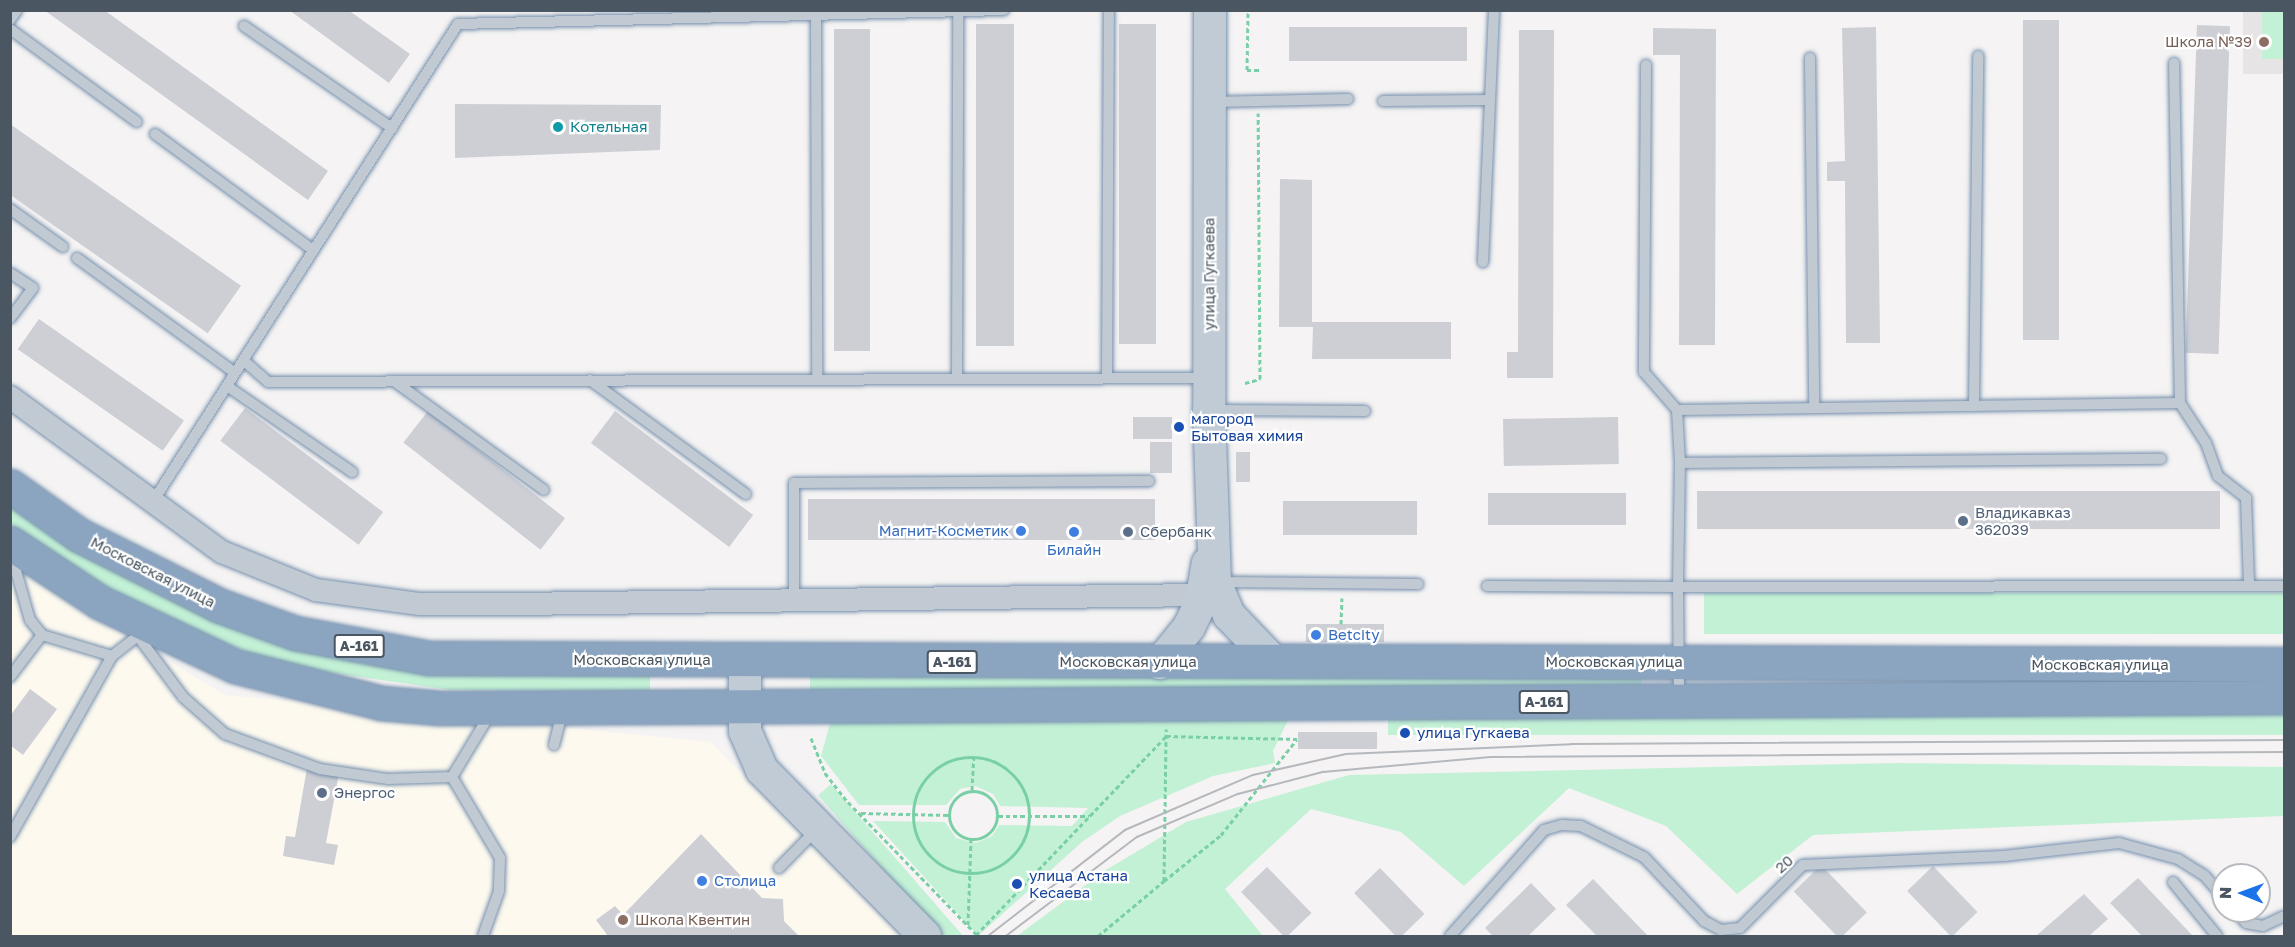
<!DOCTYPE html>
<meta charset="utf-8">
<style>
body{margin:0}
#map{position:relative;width:2295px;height:947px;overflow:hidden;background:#f5f3f3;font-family:"Golos Text",sans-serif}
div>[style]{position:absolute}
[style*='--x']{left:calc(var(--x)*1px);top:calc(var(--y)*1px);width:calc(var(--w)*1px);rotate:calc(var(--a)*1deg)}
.commercial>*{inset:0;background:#fdf9ef}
.education>*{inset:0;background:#e6e4e5;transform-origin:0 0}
.green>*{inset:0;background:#c3f1d5;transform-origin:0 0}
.building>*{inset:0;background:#cdcfd5;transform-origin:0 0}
.path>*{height:3px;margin-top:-1.5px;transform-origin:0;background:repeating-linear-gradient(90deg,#7ad0a6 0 4.5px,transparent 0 7.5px)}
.path>.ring{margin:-1.5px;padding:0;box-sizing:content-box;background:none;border:3px solid #7ad0a6;border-radius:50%}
.roads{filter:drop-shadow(0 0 2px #7690ad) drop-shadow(0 0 2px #7690ad)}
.lane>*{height:10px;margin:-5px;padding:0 5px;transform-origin:5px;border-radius:5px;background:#c1cad2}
.street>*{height:22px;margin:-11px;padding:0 11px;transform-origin:11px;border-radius:11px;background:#c1cad2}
.secondary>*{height:32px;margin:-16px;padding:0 16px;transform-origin:16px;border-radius:16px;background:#c1cbd6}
.highway>*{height:33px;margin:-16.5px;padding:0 16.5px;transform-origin:16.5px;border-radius:16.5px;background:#8ba5c1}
.tram>*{height:1.5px;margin:-0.75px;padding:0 0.75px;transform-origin:0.75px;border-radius:0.75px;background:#b5b8bd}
.dots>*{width:16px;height:16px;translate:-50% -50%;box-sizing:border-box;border:3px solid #fff;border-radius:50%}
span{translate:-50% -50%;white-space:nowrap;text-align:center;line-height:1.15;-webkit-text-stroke:4.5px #fff;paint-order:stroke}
.shield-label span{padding:2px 4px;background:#fff;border:2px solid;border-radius:4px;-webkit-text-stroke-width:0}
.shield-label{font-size:14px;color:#4a5661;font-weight:700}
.education-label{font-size:15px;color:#785e54}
.right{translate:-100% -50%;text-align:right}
.left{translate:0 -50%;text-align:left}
.culture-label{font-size:15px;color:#0d838f}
.street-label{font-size:15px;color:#4a5661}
.transit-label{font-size:15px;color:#164399}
.service-label{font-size:15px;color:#4e5e75}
.shop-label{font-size:15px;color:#366cbe}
.frame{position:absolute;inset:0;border:12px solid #4a5661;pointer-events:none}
.north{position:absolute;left:2211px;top:863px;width:60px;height:60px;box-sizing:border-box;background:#fff;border:2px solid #b7bbc0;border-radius:50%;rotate:271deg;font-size:16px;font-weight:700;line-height:24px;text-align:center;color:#4a5661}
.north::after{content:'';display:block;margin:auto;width:21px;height:27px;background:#1a73e8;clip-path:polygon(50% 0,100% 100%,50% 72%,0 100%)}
</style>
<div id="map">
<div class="commercial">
<div style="clip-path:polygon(10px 566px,225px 695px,711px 742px,900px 936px,11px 936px)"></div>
</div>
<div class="education">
<div style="left:2243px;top:11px;width:41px;height:63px"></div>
</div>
<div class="green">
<div style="left:2262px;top:11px;width:22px;height:48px"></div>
<div style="clip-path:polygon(10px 494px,254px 635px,364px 664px,454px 672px,650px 675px,650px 691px,451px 690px,284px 666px,168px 621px,99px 583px,11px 525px)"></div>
<div style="left:2284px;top:593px;width:41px;height:580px;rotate:90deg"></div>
<div style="clip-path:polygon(810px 670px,1642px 672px,1641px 686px,810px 692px)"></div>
<div style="left:2284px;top:705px;width:30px;height:896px;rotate:90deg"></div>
<div style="clip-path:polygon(832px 716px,1288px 720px,1273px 751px,1275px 763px,1213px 776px,1120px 816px,1082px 842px,978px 936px,873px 821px,945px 822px,956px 838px,976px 843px,992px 836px,999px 825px,1072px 826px,1088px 808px,1000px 806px,993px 794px,975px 786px,960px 789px,946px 805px,859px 805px,821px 756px)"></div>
<div style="clip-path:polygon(1898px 763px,2284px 767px,2284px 816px,1813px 835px,1737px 894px,1666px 826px,1569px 788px,1464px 886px,1401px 832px,1311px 809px,1225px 889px,1263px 936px,1017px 936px,1106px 870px,1186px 822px,1349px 775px)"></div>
<div style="left:831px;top:784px;width:201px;height:17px;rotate:49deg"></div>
</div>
<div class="building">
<div style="clip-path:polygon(44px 10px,104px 10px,328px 171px,308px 200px)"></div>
<div style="clip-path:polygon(289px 10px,348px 10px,410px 54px,389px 83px)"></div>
<div style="left:2023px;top:20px;width:36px;height:320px"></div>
<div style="left:976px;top:24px;width:38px;height:322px"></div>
<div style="left:1119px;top:24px;width:37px;height:320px"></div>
<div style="left:2197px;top:25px;width:33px;height:328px;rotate:2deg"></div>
<div style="left:1289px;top:27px;width:178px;height:34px"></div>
<div style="clip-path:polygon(1876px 27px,1880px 343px,1846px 343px,1845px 181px,1827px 181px,1827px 162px,1845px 161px,1842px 28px)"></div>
<div style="clip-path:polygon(1653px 28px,1716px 29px,1715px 345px,1679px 345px,1680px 55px,1653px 55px)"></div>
<div style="left:834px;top:29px;width:36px;height:322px"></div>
<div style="clip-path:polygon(1519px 30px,1554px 30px,1553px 378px,1507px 378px,1507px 352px,1518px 352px)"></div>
<div style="clip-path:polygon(455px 104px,661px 105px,660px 150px,455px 158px)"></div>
<div style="left:10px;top:124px;width:282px;height:58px;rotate:35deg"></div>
<div style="clip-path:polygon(1280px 179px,1312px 180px,1312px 322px,1451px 322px,1451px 359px,1312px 359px,1313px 327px,1279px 327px)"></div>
<div style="left:39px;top:319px;width:177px;height:37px;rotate:35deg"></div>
<div style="left:245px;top:408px;width:173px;height:41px;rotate:37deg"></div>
<div style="left:428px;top:411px;width:174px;height:40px;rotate:38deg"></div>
<div style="left:615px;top:411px;width:173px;height:40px;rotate:37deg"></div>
<div style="left:1133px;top:417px;width:39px;height:22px"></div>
<div style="left:1618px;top:417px;width:47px;height:115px;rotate:89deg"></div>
<div style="left:1150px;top:442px;width:22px;height:31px"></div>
<div style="left:1236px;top:452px;width:14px;height:30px"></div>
<div style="left:2220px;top:491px;width:38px;height:523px;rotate:90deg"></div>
<div style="left:1626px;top:493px;width:32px;height:138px;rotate:90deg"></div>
<div style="left:808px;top:499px;width:347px;height:41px"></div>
<div style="left:1283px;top:501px;width:134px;height:34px"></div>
<div style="left:1306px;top:624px;width:78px;height:18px"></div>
<div style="clip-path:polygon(30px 689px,57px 709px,23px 755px,10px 745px,10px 716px)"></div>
<div style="left:1298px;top:732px;width:79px;height:17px"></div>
<div style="clip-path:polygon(307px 768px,339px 773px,326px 843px,338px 845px,334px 865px,283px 856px,286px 836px,295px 837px)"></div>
<div style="clip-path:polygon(701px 834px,762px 898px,783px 899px,784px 921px,799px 936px,608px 936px,596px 920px,615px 906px,623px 915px)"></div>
<div style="left:1821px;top:865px;width:66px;height:38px;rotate:46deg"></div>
<div style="left:1933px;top:866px;width:64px;height:36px;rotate:46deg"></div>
<div style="left:1267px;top:867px;width:64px;height:36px;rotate:46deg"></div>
<div style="left:1380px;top:868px;width:64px;height:36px;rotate:46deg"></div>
<div style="clip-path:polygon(2138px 878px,2193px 936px,2142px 936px,2110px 903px)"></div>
<div style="clip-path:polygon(1593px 879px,1648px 936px,1597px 936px,1566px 905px)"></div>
<div style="clip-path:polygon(1531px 883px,1556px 909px,1528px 936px,1493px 936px,1485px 928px)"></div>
<div style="clip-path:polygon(2084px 894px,2108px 919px,2089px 936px,2036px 936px)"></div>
</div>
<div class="path">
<div style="--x:1248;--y:13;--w:57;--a:91"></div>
<div style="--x:1247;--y:70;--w:12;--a:0"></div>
<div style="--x:1245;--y:383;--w:16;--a:-15"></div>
<div style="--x:1260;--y:379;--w:266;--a:-90.4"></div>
<div style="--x:1341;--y:624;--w:26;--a:-88"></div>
<div style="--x:811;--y:738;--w:38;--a:68"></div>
<div style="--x:825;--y:773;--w:37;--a:52"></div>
<div style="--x:848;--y:802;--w:187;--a:45.9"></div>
<div class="ring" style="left:913px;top:757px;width:113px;height:113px"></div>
<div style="--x:972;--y:790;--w:34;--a:-87"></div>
<div class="ring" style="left:949px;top:791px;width:45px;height:45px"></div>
<div style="--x:861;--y:813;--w:88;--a:1.3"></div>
<div style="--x:998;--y:816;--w:91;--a:0"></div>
<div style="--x:1164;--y:881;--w:73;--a:-38.9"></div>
<div style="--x:1221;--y:835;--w:122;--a:-51.6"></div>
<div style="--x:968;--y:925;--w:86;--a:-88"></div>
<div style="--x:976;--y:935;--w:275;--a:-46.3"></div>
<div style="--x:1166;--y:736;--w:131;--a:1.3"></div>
<div style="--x:1098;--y:936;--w:86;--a:-39.8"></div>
<div style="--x:1164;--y:881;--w:152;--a:-89.2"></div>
</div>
<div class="roads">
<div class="lane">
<div style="--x:816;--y:15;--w:364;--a:89.8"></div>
<div style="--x:10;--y:20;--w:12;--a:-55"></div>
<div style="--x:244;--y:26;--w:180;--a:34.6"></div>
<div style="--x:10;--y:29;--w:157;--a:36.2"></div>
<div style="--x:1810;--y:58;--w:350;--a:89.3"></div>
<div style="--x:1646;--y:65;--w:307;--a:90.4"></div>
<div style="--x:1644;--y:372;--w:50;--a:49"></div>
<div style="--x:1383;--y:101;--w:107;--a:-0.5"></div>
<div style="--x:1213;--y:102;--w:135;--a:-1.3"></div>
<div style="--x:155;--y:134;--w:196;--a:36.3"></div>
<div style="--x:10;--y:209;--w:65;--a:35.6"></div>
<div style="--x:77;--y:258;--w:195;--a:36"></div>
<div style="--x:1483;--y:262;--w:252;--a:-87.5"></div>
<div style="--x:10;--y:273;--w:27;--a:33"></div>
<div style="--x:33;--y:288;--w:38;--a:127"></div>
<div style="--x:243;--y:360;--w:33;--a:41"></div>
<div style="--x:268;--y:382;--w:938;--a:-0.24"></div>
<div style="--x:1107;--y:377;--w:367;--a:-89.7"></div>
<div style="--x:957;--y:378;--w:366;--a:-89.8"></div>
<div style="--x:590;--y:380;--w:193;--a:36.2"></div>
<div style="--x:394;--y:381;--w:185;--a:36"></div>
<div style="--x:227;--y:386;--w:152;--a:34.5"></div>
<div style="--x:2180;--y:403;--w:48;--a:57"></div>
<div style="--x:2206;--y:443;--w:35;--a:70"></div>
<div style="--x:2218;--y:476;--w:36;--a:38"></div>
<div style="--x:2246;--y:498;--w:88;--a:88"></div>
<div style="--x:1974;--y:406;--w:350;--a:-89.3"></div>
<div style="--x:1212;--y:410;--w:153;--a:0.4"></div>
<div style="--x:1680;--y:463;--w:53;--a:-93.2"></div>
<div style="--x:1677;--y:410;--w:503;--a:-0.8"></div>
<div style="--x:2180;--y:403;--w:340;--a:-91"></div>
<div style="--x:152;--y:503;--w:568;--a:-57.43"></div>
<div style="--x:458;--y:24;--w:546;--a:-1.47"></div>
<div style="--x:11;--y:553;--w:70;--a:74.2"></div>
<div style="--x:30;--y:620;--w:19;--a:51"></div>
<div style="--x:42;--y:635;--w:73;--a:16.7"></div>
<div style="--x:112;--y:656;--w:34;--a:-38"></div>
<div style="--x:1220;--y:582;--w:198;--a:0.6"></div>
<div style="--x:1487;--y:586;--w:191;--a:0.3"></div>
<div style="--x:1678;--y:587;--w:124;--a:-89.1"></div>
<div style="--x:1680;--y:463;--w:481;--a:-0.5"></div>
<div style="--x:794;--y:601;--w:118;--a:-90"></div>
<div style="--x:794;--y:483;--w:355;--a:-0.3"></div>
<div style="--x:134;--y:631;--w:82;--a:53.4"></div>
<div style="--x:183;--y:697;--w:56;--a:41.4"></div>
<div style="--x:225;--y:734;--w:101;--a:20.2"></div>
<div style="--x:320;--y:769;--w:69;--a:8.4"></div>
<div style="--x:388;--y:779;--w:64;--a:-1.8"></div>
<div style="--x:452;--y:777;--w:74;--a:-58.9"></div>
<div style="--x:10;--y:677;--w:53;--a:-52.7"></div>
<div style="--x:1679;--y:697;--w:110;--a:-90.5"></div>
<div style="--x:1678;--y:587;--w:606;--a:-0.09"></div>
<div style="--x:554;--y:745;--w:36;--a:-76"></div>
<div style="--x:452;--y:777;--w:94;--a:59.3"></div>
<div style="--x:500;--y:858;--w:33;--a:92"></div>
<div style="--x:499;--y:891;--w:48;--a:109.6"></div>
<div style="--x:10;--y:837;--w:208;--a:-60.6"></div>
<div style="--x:779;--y:868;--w:53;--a:-45.8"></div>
<div style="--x:2173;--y:882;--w:70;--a:50.8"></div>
<div style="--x:2235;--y:911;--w:16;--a:47"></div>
<div style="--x:2246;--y:923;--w:17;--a:10"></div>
<div style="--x:2263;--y:926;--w:23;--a:-25"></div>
<div style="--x:1450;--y:936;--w:142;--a:-48.4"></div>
<div style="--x:1544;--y:830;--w:19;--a:-16"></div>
<div style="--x:1562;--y:825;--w:19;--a:3"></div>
<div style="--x:1581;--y:826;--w:70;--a:26.2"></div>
<div style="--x:1644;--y:857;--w:88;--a:46.8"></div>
<div style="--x:1704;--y:921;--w:19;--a:28"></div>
<div style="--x:1721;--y:930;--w:19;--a:-6"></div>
<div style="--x:1740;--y:928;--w:89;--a:-45"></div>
<div style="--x:1803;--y:865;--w:201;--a:-2.6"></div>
<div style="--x:2004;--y:856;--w:116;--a:-6.4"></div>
<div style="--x:2119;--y:843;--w:61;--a:15.2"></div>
<div style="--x:2178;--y:859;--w:31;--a:32"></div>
<div style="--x:2204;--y:875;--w:29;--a:49"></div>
</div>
<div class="street">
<div style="--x:10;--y:397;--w:263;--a:36.2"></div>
<div style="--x:222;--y:552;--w:101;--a:22"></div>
<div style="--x:316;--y:590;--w:105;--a:7.7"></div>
<div style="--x:420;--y:604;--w:94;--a:0"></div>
<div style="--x:514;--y:604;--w:689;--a:-0.75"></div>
</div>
<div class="secondary">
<div style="--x:1210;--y:10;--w:400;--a:90.1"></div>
<div style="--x:1209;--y:410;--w:172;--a:88"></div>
<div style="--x:1215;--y:582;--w:36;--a:67"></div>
<div style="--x:1229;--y:615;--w:64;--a:46.3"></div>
<div style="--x:745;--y:661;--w:70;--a:90"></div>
<div style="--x:745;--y:731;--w:43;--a:66.4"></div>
<div style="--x:762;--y:770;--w:233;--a:45.5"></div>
<div style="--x:1160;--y:663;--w:46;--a:-51.1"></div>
<div style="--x:1189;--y:627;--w:28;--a:-64"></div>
<div style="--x:1201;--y:602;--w:39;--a:-80"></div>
</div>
<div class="highway">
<div style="--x:10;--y:486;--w:85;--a:35.4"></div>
<div style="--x:79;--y:535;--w:156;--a:26.7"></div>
<div style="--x:218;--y:605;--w:82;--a:20"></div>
<div style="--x:295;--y:633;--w:135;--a:10.6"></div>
<div style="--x:428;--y:658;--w:1856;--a:0.19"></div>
<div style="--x:10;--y:543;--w:107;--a:33.5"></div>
<div style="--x:99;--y:602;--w:150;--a:25.2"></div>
<div style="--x:235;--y:666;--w:151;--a:14.2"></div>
<div style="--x:381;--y:703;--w:59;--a:4.8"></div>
<div style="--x:440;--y:708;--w:1844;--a:-0.34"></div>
</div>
</div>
<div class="tram">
<div style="--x:988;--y:936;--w:173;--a:-37.7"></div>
<div style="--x:1125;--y:830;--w:139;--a:-23.3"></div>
<div style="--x:1253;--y:775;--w:95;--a:-12.7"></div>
<div style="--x:1346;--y:754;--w:225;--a:-2.5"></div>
<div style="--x:1571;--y:744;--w:713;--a:-0.32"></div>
<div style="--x:1006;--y:936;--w:164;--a:-37.1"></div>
<div style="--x:1137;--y:837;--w:110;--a:-23.1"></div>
<div style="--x:1238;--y:794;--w:88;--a:-14.5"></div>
<div style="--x:1323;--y:772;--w:168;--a:-5.1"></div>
<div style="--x:1490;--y:757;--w:794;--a:-0.36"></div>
</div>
<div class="dots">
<div style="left:2264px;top:42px;background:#8d6e63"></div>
<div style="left:558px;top:127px;background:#0f9aa8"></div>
<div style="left:1179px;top:427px;background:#1a4fb4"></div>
<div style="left:1963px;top:521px;background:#5c6f8a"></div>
<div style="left:1021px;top:531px;background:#3f7fe0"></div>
<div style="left:1074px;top:532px;background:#3f7fe0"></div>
<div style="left:1128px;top:532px;background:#5c6f8a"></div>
<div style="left:1316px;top:635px;background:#3f7fe0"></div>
<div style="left:1405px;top:733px;background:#1a4fb4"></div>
<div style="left:322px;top:793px;background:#5c6f8a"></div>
<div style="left:702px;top:881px;background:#3f7fe0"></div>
<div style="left:1017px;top:884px;background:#1a4fb4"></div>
<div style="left:623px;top:920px;background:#8d6e63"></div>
</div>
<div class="shield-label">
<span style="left:359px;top:646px">А-161</span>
<span style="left:952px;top:662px">А-161</span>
<span style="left:1544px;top:702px">А-161</span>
</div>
<div class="education-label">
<span class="right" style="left:2252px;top:42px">Школа №39</span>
<span class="left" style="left:635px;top:920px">Школа Квентин</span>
</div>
<div class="culture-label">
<span class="left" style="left:570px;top:127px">Котельная</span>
</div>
<div class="street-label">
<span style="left:1209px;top:274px;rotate:-90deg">улица Гугкаева</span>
<span style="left:153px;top:572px;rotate:27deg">Московская улица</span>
<span style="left:642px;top:660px">Московская улица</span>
<span style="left:1128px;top:662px">Московская улица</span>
<span style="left:1614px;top:662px">Московская улица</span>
<span style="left:2100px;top:665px">Московская улица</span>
<span style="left:1784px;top:864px;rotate:-42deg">20</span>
</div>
<div class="transit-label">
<span class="left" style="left:1191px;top:427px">магород<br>Бытовая химия</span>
<span class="left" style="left:1417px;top:733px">улица Гугкаева</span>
<span class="left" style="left:1029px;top:884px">улица Астана<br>Кесаева</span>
</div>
<div class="service-label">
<span class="left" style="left:1975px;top:521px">Владикавказ<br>362039</span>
<span class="left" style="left:1140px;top:532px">Сбербанк</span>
<span class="left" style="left:334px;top:793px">Энергос</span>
</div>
<div class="shop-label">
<span class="right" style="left:1009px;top:531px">Магнит-Косметик</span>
<span style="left:1074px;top:550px">Билайн</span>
<span class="left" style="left:1328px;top:635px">Betcity</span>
<span class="left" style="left:714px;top:881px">Столица</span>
</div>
<div class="frame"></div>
<div class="north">N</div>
</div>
